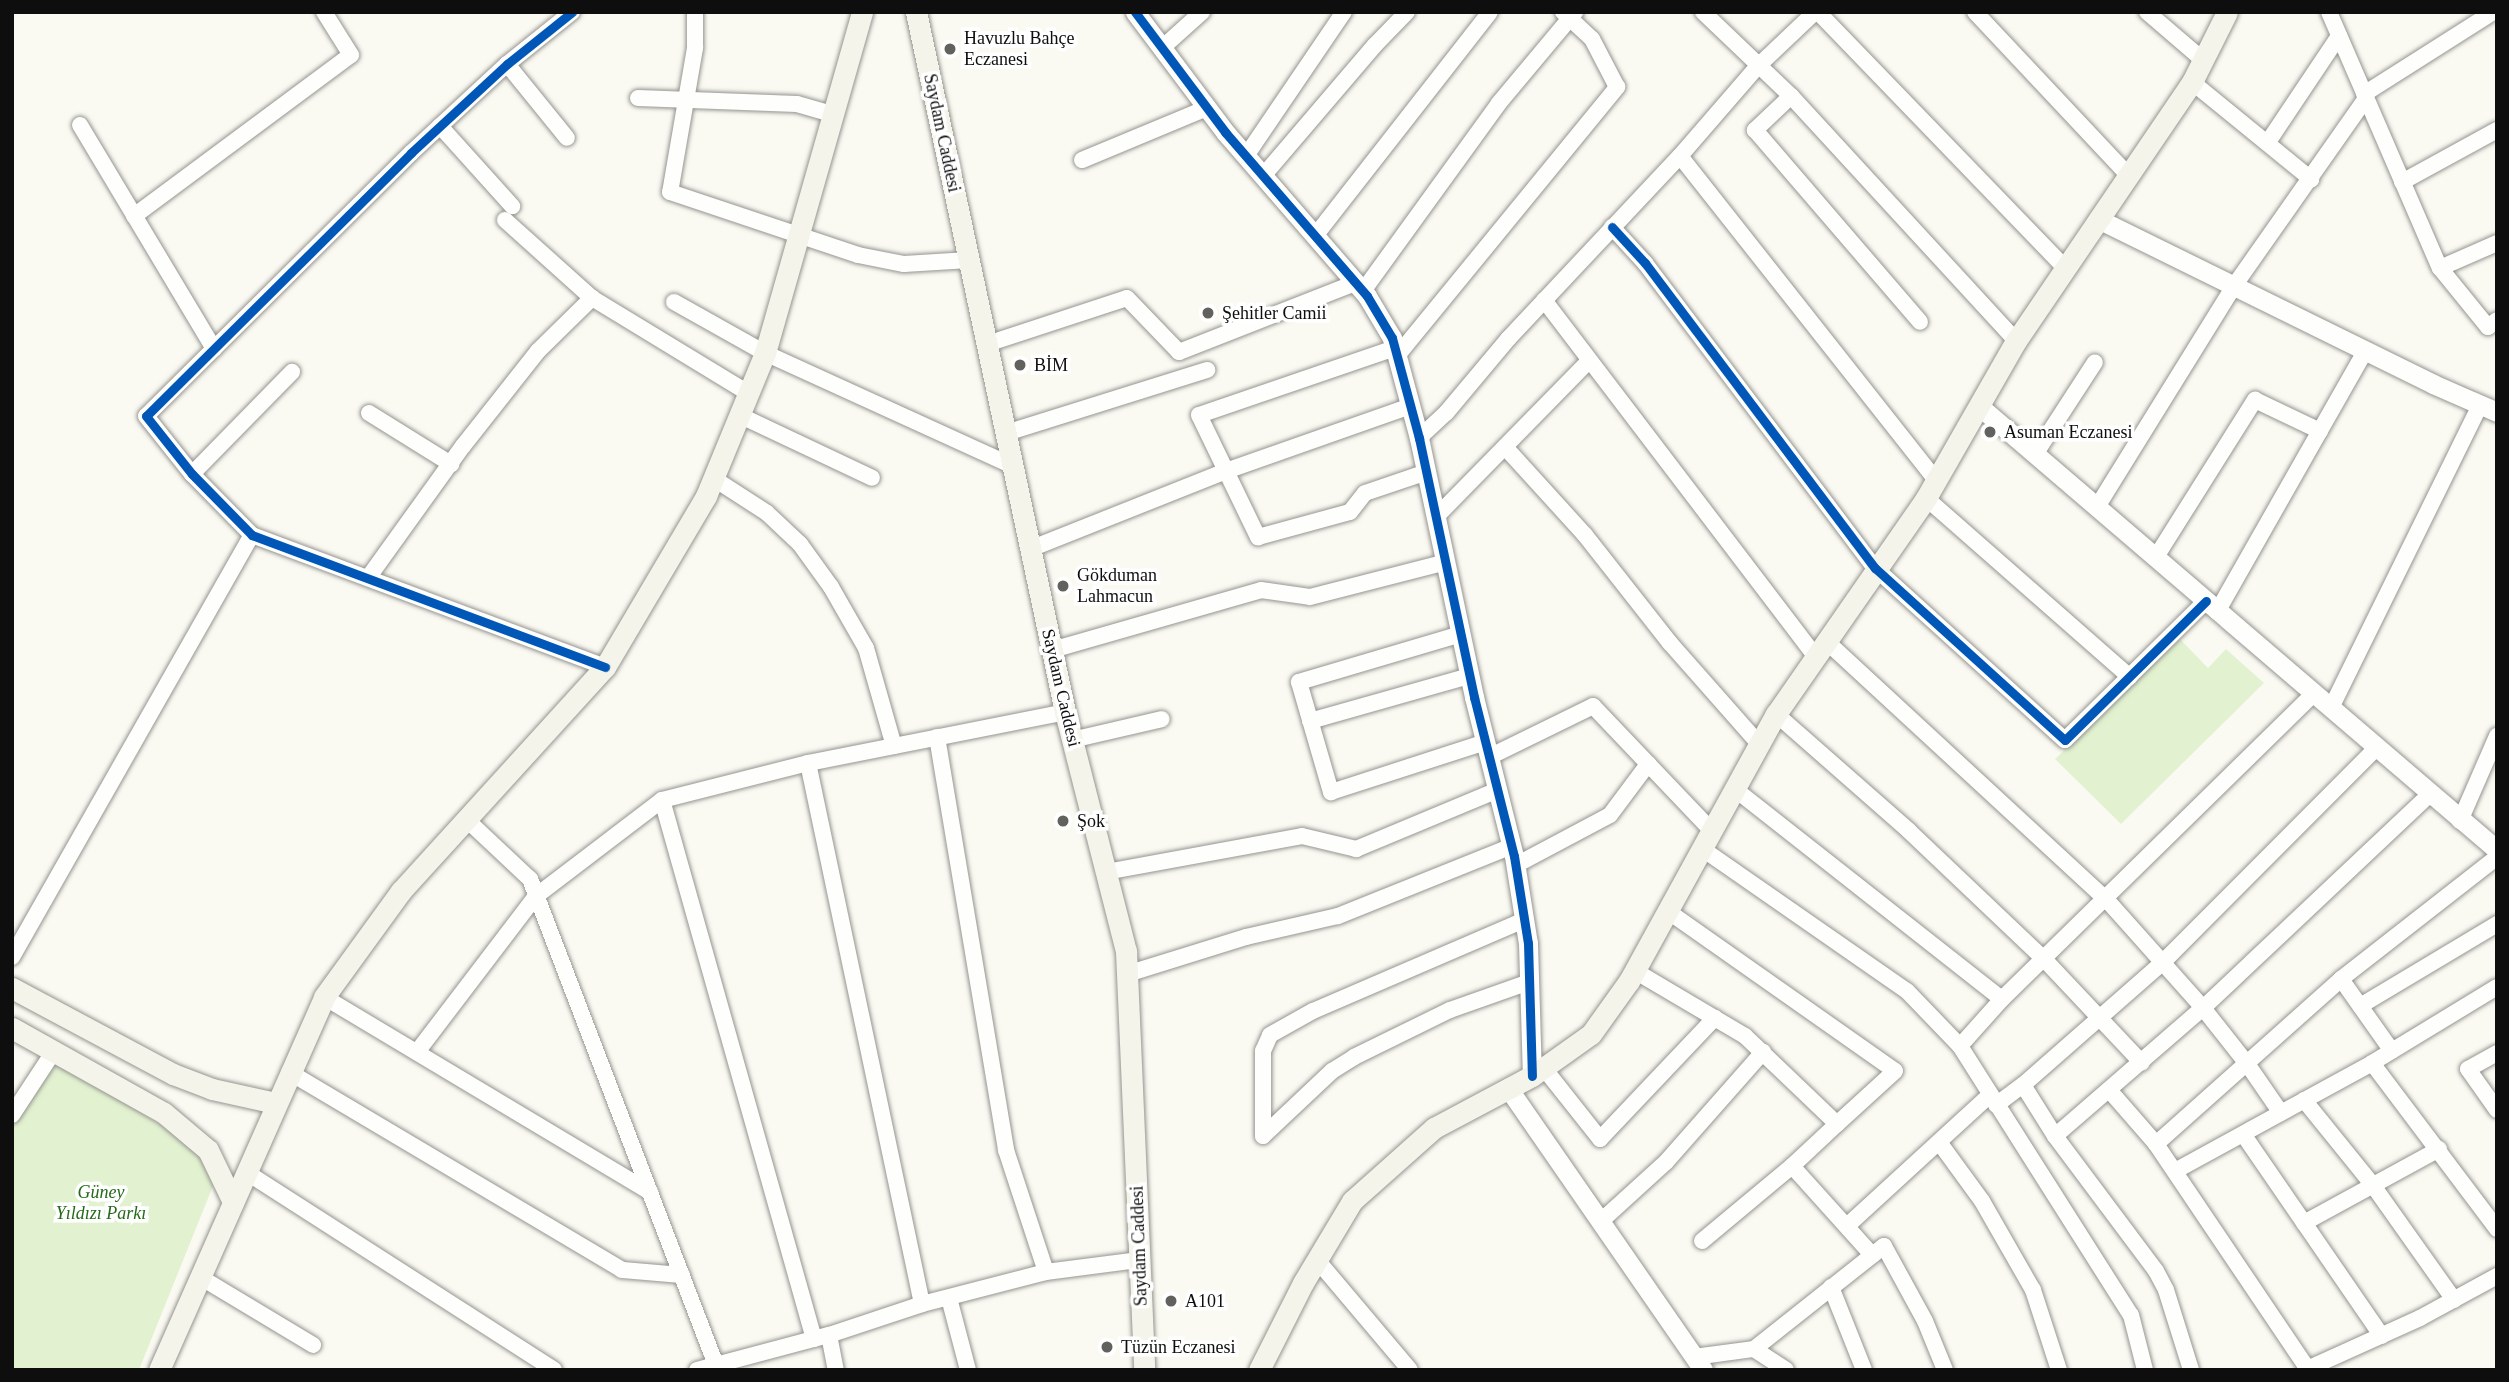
<!DOCTYPE html>
<meta charset="utf-8">
<style>
body{margin:0}
#map{position:relative;width:2509px;height:1382px;overflow:hidden;background:#fbfaf2;font-family:Georgia,serif}
div>[style]{position:absolute}
[style*='--x']{left:calc(var(--x)*1px);top:calc(var(--y)*1px);width:calc(var(--w)*1px);rotate:calc(var(--a)*1deg)}
.green>*{inset:0;background:#e2f2d0}
.roads{filter:drop-shadow(0 0 2px #959491) drop-shadow(0 0 2px #959491)}
.minor>*{height:16px;margin:-8px;padding:0 8px;transform-origin:8px;border-radius:8px;background:#fefefd}
.tertiary>*{height:19px;margin:-9.5px;padding:0 9.5px;transform-origin:9.5px;border-radius:9.5px;background:#fefefd}
.secondary>*{height:21px;margin:-10.5px;padding:0 10.5px;transform-origin:10.5px;border-radius:10.5px;background:#f5f4ea}
.cycleway>*{height:9px;margin:-4.5px;padding:0 4.5px;transform-origin:4.5px;border-radius:4.5px;background:#0057b8}
.dots>*{width:19px;height:19px;translate:-50% -50%;box-sizing:border-box;border:4px solid #fff;border-radius:50%}
span{translate:-50% -50%;white-space:nowrap;text-align:center;line-height:1.15;-webkit-text-stroke:7px #fff;paint-order:stroke}
.poi-label{font-size:18px;color:#0e0e0e}
.left{translate:0 -50%;text-align:left}
.street-label{font-size:18px;color:#0e0e0e}
.park-label{font-size:18px;color:#256a1a;font-style:italic}
.frame{position:absolute;inset:0;border:14px solid #0e0e0e;pointer-events:none}
</style>
<div id="map">
<div class="green">
<div style="clip-path:polygon(2180px 639px,2208px 668px,2226px 649px,2264px 683px,2121px 824px,2055px 759px)"></div>
<div style="clip-path:polygon(54px 1051px,124px 1103px,196px 1146px,215px 1181px,139px 1370px,12px 1370px,12px 1120px)"></div>
</div>
<div class="roads">
<div class="minor">
<div style="--x:572;--y:12;--w:83;--a:141.3"></div>
<div style="--x:507;--y:64;--w:131;--a:137.2"></div>
<div style="--x:411;--y:153;--w:373;--a:135.2"></div>
<div style="--x:146;--y:416;--w:74;--a:51.6"></div>
<div style="--x:192;--y:474;--w:86;--a:45.5"></div>
<div style="--x:252;--y:535;--w:377;--a:20.5"></div>
<div style="--x:695;--y:12;--w:36;--a:90"></div>
<div style="--x:695;--y:48;--w:146;--a:99.8"></div>
<div style="--x:670;--y:192;--w:198;--a:18.5"></div>
<div style="--x:858;--y:255;--w:47;--a:11.1"></div>
<div style="--x:904;--y:264;--w:65;--a:-3.5"></div>
<div style="--x:1703;--y:12;--w:122;--a:43.7"></div>
<div style="--x:1791;--y:96;--w:333;--a:47.4"></div>
<div style="--x:1818;--y:12;--w:356;--a:46"></div>
<div style="--x:1975;--y:12;--w:224;--a:46.8"></div>
<div style="--x:2147;--y:12;--w:74;--a:40.6"></div>
<div style="--x:2329;--y:12;--w:279;--a:66.6"></div>
<div style="--x:2440;--y:268;--w:76;--a:50.9"></div>
<div style="--x:2488;--y:327;--w:11;--a:-38"></div>
<div style="--x:1162;--y:48;--w:54;--a:-42"></div>
<div style="--x:507;--y:64;--w:95;--a:51"></div>
<div style="--x:2192;--y:82;--w:154;--a:39.2"></div>
<div style="--x:2364;--y:94;--w:153;--a:-32.4"></div>
<div style="--x:1791;--y:96;--w:50;--a:136.6"></div>
<div style="--x:1755;--y:130;--w:253;--a:49.3"></div>
<div style="--x:638;--y:98;--w:159;--a:2.2"></div>
<div style="--x:797;--y:104;--w:37;--a:16"></div>
<div style="--x:80;--y:125;--w:261;--a:59.1"></div>
<div style="--x:440;--y:126;--w:108;--a:48"></div>
<div style="--x:2268;--y:142;--w:128;--a:-56.2"></div>
<div style="--x:1246;--y:156;--w:174;--a:-55.8"></div>
<div style="--x:1680;--y:156;--w:413;--a:51.7"></div>
<div style="--x:1082;--y:160;--w:135;--a:-22.6"></div>
<div style="--x:1263;--y:176;--w:172;--a:-49.5"></div>
<div style="--x:1375;--y:45;--w:46;--a:-45.9"></div>
<div style="--x:2402;--y:182;--w:108;--a:-28.7"></div>
<div style="--x:134;--y:216;--w:270;--a:-36.6"></div>
<div style="--x:351;--y:55;--w:51;--a:-122.1"></div>
<div style="--x:505;--y:220;--w:117;--a:41.9"></div>
<div style="--x:1612;--y:227;--w:49;--a:47.5"></div>
<div style="--x:1645;--y:263;--w:382;--a:53"></div>
<div style="--x:1875;--y:568;--w:256;--a:42.2"></div>
<div style="--x:2065;--y:740;--w:198;--a:-44.6"></div>
<div style="--x:1315;--y:236;--w:284;--a:-52"></div>
<div style="--x:2440;--y:268;--w:62;--a:-23.7"></div>
<div style="--x:1363;--y:291;--w:232;--a:-54.1"></div>
<div style="--x:1499;--y:103;--w:119;--a:-50.1"></div>
<div style="--x:1544;--y:300;--w:447;--a:52.7"></div>
<div style="--x:674;--y:302;--w:104;--a:29.3"></div>
<div style="--x:765;--y:353;--w:273;--a:24.5"></div>
<div style="--x:987;--y:344;--w:147;--a:-18.2"></div>
<div style="--x:1127;--y:298;--w:75;--a:46.1"></div>
<div style="--x:1179;--y:352;--w:189;--a:-21.4"></div>
<div style="--x:1395;--y:348;--w:207;--a:161.1"></div>
<div style="--x:1199;--y:415;--w:136;--a:64.2"></div>
<div style="--x:1258;--y:537;--w:95;--a:-15.2"></div>
<div style="--x:1350;--y:512;--w:24;--a:-52"></div>
<div style="--x:1365;--y:493;--w:65;--a:-18.7"></div>
<div style="--x:1397;--y:356;--w:348;--a:-50.7"></div>
<div style="--x:1617;--y:87;--w:54;--a:-117.5"></div>
<div style="--x:1592;--y:39;--w:40;--a:-137"></div>
<div style="--x:369;--y:413;--w:97;--a:31.9"></div>
<div style="--x:739;--y:415;--w:147;--a:25.3"></div>
<div style="--x:1006;--y:433;--w:211;--a:-17.4"></div>
<div style="--x:1419;--y:438;--w:37;--a:-43"></div>
<div style="--x:1446;--y:413;--w:97;--a:-50"></div>
<div style="--x:1508;--y:339;--w:251;--a:-46.8"></div>
<div style="--x:1680;--y:156;--w:118;--a:-49.1"></div>
<div style="--x:1757;--y:67;--w:80;--a:-43.5"></div>
<div style="--x:1505;--y:447;--w:119;--a:47.7"></div>
<div style="--x:1585;--y:535;--w:137;--a:51.8"></div>
<div style="--x:1670;--y:643;--w:136;--a:48.6"></div>
<div style="--x:2036;--y:453;--w:108;--a:-57"></div>
<div style="--x:192;--y:474;--w:143;--a:-45.6"></div>
<div style="--x:713;--y:478;--w:64;--a:32.9"></div>
<div style="--x:767;--y:513;--w:45;--a:43.2"></div>
<div style="--x:800;--y:544;--w:53;--a:54.2"></div>
<div style="--x:831;--y:587;--w:70;--a:60.2"></div>
<div style="--x:866;--y:648;--w:102;--a:74.1"></div>
<div style="--x:1926;--y:498;--w:271;--a:41.3"></div>
<div style="--x:2097;--y:507;--w:260;--a:-58.2"></div>
<div style="--x:2234;--y:286;--w:230;--a:-54.9"></div>
<div style="--x:1436;--y:517;--w:217;--a:-45.6"></div>
<div style="--x:1030;--y:549;--w:211;--a:-21.7"></div>
<div style="--x:1226;--y:471;--w:196;--a:-19.4"></div>
<div style="--x:2156;--y:557;--w:186;--a:-57.8"></div>
<div style="--x:2255;--y:400;--w:72;--a:25.5"></div>
<div style="--x:368;--y:578;--w:163;--a:-54.3"></div>
<div style="--x:463;--y:446;--w:121;--a:-51.7"></div>
<div style="--x:538;--y:351;--w:76;--a:-44.5"></div>
<div style="--x:592;--y:298;--w:183;--a:31.3"></div>
<div style="--x:2217;--y:612;--w:300;--a:-60.4"></div>
<div style="--x:1461;--y:634;--w:169;--a:163.5"></div>
<div style="--x:1299;--y:682;--w:115;--a:73.8"></div>
<div style="--x:1331;--y:792;--w:163;--a:-17.9"></div>
<div style="--x:1826;--y:641;--w:381;--a:42.7"></div>
<div style="--x:2106;--y:899;--w:146;--a:48.3"></div>
<div style="--x:2203;--y:1008;--w:73;--a:51.7"></div>
<div style="--x:2248;--y:1065;--w:58;--a:55.5"></div>
<div style="--x:1052;--y:650;--w:217;--a:-16"></div>
<div style="--x:1261;--y:590;--w:49;--a:8.1"></div>
<div style="--x:1310;--y:597;--w:140;--a:-14.4"></div>
<div style="--x:2331;--y:708;--w:338;--a:-63.8"></div>
<div style="--x:1776;--y:714;--w:177;--a:41.3"></div>
<div style="--x:1909;--y:831;--w:187;--a:43.5"></div>
<div style="--x:2045;--y:960;--w:141;--a:46.7"></div>
<div style="--x:1310;--y:721;--w:165;--a:-15.8"></div>
<div style="--x:937;--y:737;--w:419;--a:80.5"></div>
<div style="--x:1006;--y:1150;--w:128;--a:71.8"></div>
<div style="--x:1072;--y:740;--w:92;--a:-13.1"></div>
<div style="--x:1489;--y:757;--w:116;--a:-26.1"></div>
<div style="--x:1593;--y:706;--w:174;--a:46.4"></div>
<div style="--x:808;--y:763;--w:553;--a:78.1"></div>
<div style="--x:1736;--y:790;--w:338;--a:38.2"></div>
<div style="--x:662;--y:800;--w:560;--a:74.25"></div>
<div style="--x:466;--y:819;--w:88;--a:43.2"></div>
<div style="--x:530;--y:879;--w:520;--a:69.06"></div>
<div style="--x:2460;--y:821;--w:93;--a:-66.5"></div>
<div style="--x:1704;--y:850;--w:247;--a:34.8"></div>
<div style="--x:1907;--y:991;--w:76;--a:46.1"></div>
<div style="--x:1960;--y:1046;--w:319;--a:57.6"></div>
<div style="--x:2131;--y:1315;--w:57;--a:75.7"></div>
<div style="--x:1516;--y:865;--w:106;--a:-28"></div>
<div style="--x:1610;--y:815;--w:64;--a:-53.3"></div>
<div style="--x:1106;--y:872;--w:199;--a:-10.4"></div>
<div style="--x:1302;--y:836;--w:56;--a:13.5"></div>
<div style="--x:1356;--y:849;--w:154;--a:-22.6"></div>
<div style="--x:1669;--y:912;--w:276;--a:35.1"></div>
<div style="--x:1895;--y:1071;--w:79;--a:137.6"></div>
<div style="--x:12;--y:957;--w:485;--a:-60.4"></div>
<div style="--x:1635;--y:971;--w:128;--a:30.6"></div>
<div style="--x:1745;--y:1036;--w:127;--a:43.7"></div>
<div style="--x:1837;--y:1124;--w:62;--a:137"></div>
<div style="--x:1792;--y:1166;--w:120;--a:48"></div>
<div style="--x:1127;--y:974;--w:125;--a:-17.3"></div>
<div style="--x:1246;--y:937;--w:94;--a:-12.9"></div>
<div style="--x:1338;--y:916;--w:188;--a:-21.9"></div>
<div style="--x:2341;--y:979;--w:88;--a:54.7"></div>
<div style="--x:324;--y:997;--w:380;--a:30.9"></div>
<div style="--x:2360;--y:1006;--w:160;--a:-30.9"></div>
<div style="--x:1960;--y:1046;--w:63;--a:-48.2"></div>
<div style="--x:2002;--y:999;--w:438;--a:-44.4"></div>
<div style="--x:417;--y:1052;--w:196;--a:-52.7"></div>
<div style="--x:536;--y:896;--w:158;--a:-37.3"></div>
<div style="--x:662;--y:800;--w:151;--a:-14.2"></div>
<div style="--x:808;--y:763;--w:262;--a:-11.2"></div>
<div style="--x:2497;--y:1053;--w:33;--a:151"></div>
<div style="--x:2468;--y:1069;--w:50;--a:54.7"></div>
<div style="--x:2372;--y:1063;--w:208;--a:53"></div>
<div style="--x:1543;--y:1067;--w:92;--a:51.6"></div>
<div style="--x:1600;--y:1139;--w:167;--a:-46.5"></div>
<div style="--x:289;--y:1072;--w:387;--a:30.7"></div>
<div style="--x:622;--y:1270;--w:60;--a:4.8"></div>
<div style="--x:2023;--y:1085;--w:60;--a:57.9"></div>
<div style="--x:2055;--y:1136;--w:169;--a:53.2"></div>
<div style="--x:2156;--y:1271;--w:21;--a:62"></div>
<div style="--x:2166;--y:1290;--w:84;--a:72.6"></div>
<div style="--x:2110;--y:1091;--w:70;--a:49"></div>
<div style="--x:2156;--y:1144;--w:272;--a:56"></div>
<div style="--x:2304;--y:1100;--w:108;--a:51"></div>
<div style="--x:2372;--y:1184;--w:142;--a:54.7"></div>
<div style="--x:1996;--y:1105;--w:34;--a:-37"></div>
<div style="--x:2023;--y:1085;--w:188;--a:-41.3"></div>
<div style="--x:2164;--y:961;--w:301;--a:-45.1"></div>
<div style="--x:12;--y:1115;--w:77;--a:-56.7"></div>
<div style="--x:2243;--y:1134;--w:245;--a:55.5"></div>
<div style="--x:1263;--y:1136;--w:85;--a:-90"></div>
<div style="--x:1263;--y:1051;--w:17;--a:-66"></div>
<div style="--x:1270;--y:1035;--w:49;--a:-29.2"></div>
<div style="--x:1313;--y:1011;--w:230;--a:-23.3"></div>
<div style="--x:1263;--y:1136;--w:95;--a:-43.3"></div>
<div style="--x:1332;--y:1071;--w:26;--a:-32"></div>
<div style="--x:1354;--y:1057;--w:107;--a:-26.1"></div>
<div style="--x:1450;--y:1010;--w:84;--a:-19.5"></div>
<div style="--x:2055;--y:1136;--w:196;--a:-40.9"></div>
<div style="--x:2203;--y:1008;--w:312;--a:-43.3"></div>
<div style="--x:1939;--y:1142;--w:73;--a:53.9"></div>
<div style="--x:1982;--y:1201;--w:103;--a:60.2"></div>
<div style="--x:2033;--y:1290;--w:84;--a:72"></div>
<div style="--x:2156;--y:1144;--w:248;--a:-41.7"></div>
<div style="--x:2341;--y:979;--w:198;--a:-38"></div>
<div style="--x:2175;--y:1171;--w:225;--a:-28.7"></div>
<div style="--x:2372;--y:1063;--w:146;--a:-31.3"></div>
<div style="--x:246;--y:1172;--w:366;--a:32.7"></div>
<div style="--x:1600;--y:1222;--w:89;--a:-42.3"></div>
<div style="--x:1666;--y:1162;--w:147;--a:-48.6"></div>
<div style="--x:2304;--y:1223;--w:154;--a:-28.7"></div>
<div style="--x:1848;--y:1225;--w:191;--a:-42.5"></div>
<div style="--x:1702;--y:1241;--w:117;--a:-39.8"></div>
<div style="--x:1317;--y:1260;--w:144;--a:49.8"></div>
<div style="--x:200;--y:1277;--w:132;--a:31"></div>
<div style="--x:1831;--y:1287;--w:89;--a:68.3"></div>
<div style="--x:949;--y:1298;--w:74;--a:75.2"></div>
<div style="--x:829;--y:1335;--w:36;--a:79"></div>
<div style="--x:1754;--y:1349;--w:166;--a:-38.4"></div>
<div style="--x:1884;--y:1246;--w:85;--a:61.3"></div>
<div style="--x:1925;--y:1321;--w:53;--a:67.8"></div>
<div style="--x:1694;--y:1357;--w:61;--a:-7.6"></div>
<div style="--x:1754;--y:1349;--w:38;--a:33"></div>
<div style="--x:697;--y:1370;--w:137;--a:-14.9"></div>
<div style="--x:829;--y:1335;--w:98;--a:-18.4"></div>
<div style="--x:922;--y:1304;--w:128;--a:-14.5"></div>
<div style="--x:1046;--y:1272;--w:94;--a:-7.4"></div>
<div style="--x:2305;--y:1370;--w:126;--a:-24.3"></div>
<div style="--x:2420;--y:1318;--w:88;--a:-28.6"></div>
</div>
<div class="tertiary">
<div style="--x:1135;--y:12;--w:150;--a:53.1"></div>
<div style="--x:1225;--y:132;--w:217;--a:49.1"></div>
<div style="--x:1367;--y:296;--w:49;--a:59.2"></div>
<div style="--x:1392;--y:338;--w:104;--a:74.9"></div>
<div style="--x:1419;--y:438;--w:265;--a:78"></div>
<div style="--x:1474;--y:697;--w:164;--a:75.9"></div>
<div style="--x:1514;--y:856;--w:88;--a:80.9"></div>
<div style="--x:1528;--y:943;--w:133;--a:88.3"></div>
<div style="--x:2098;--y:219;--w:373;--a:26.2"></div>
<div style="--x:2433;--y:384;--w:70;--a:23.6"></div>
<div style="--x:1979;--y:406;--w:682;--a:40.6"></div>
<div style="--x:1508;--y:1088;--w:343;--a:55.3"></div>
</div>
<div class="secondary">
<div style="--x:916;--y:12;--w:716;--a:77.98"></div>
<div style="--x:1065;--y:712;--w:247;--a:75.7"></div>
<div style="--x:1126;--y:951;--w:419;--a:87.5"></div>
<div style="--x:12;--y:988;--w:183;--a:28.1"></div>
<div style="--x:173;--y:1074;--w:42;--a:21"></div>
<div style="--x:212;--y:1089;--w:65;--a:12.5"></div>
<div style="--x:12;--y:1028;--w:174;--a:29.2"></div>
<div style="--x:164;--y:1113;--w:57;--a:40.1"></div>
<div style="--x:208;--y:1150;--w:58;--a:64.3"></div>
<div style="--x:159;--y:1370;--w:408;--a:-66.1"></div>
<div style="--x:324;--y:997;--w:131;--a:-54"></div>
<div style="--x:401;--y:891;--w:303;--a:-47.7"></div>
<div style="--x:605;--y:667;--w:199;--a:-59.4"></div>
<div style="--x:706;--y:496;--w:155;--a:-67.6"></div>
<div style="--x:765;--y:353;--w:355;--a:-74.1"></div>
<div style="--x:1259;--y:1370;--w:97;--a:-63.2"></div>
<div style="--x:1303;--y:1283;--w:96;--a:-59.1"></div>
<div style="--x:1352;--y:1201;--w:110;--a:-41.7"></div>
<div style="--x:1434;--y:1128;--w:111;--a:-28"></div>
<div style="--x:1532;--y:1076;--w:72;--a:-35.4"></div>
<div style="--x:1591;--y:1034;--w:65;--a:-54.4"></div>
<div style="--x:1629;--y:981;--w:305;--a:-61.2"></div>
<div style="--x:1776;--y:714;--w:263;--a:-55.2"></div>
<div style="--x:1926;--y:498;--w:181;--a:-60.2"></div>
<div style="--x:2016;--y:341;--w:313;--a:-55.8"></div>
<div style="--x:2192;--y:82;--w:78;--a:-63.4"></div>
</div>
</div>
<div class="cycleway">
<div style="--x:572;--y:12;--w:83;--a:141.3"></div>
<div style="--x:507;--y:64;--w:131;--a:137.2"></div>
<div style="--x:411;--y:153;--w:373;--a:135.2"></div>
<div style="--x:146;--y:416;--w:74;--a:51.6"></div>
<div style="--x:192;--y:474;--w:86;--a:45.5"></div>
<div style="--x:252;--y:535;--w:377;--a:20.5"></div>
<div style="--x:1135;--y:12;--w:150;--a:53.1"></div>
<div style="--x:1225;--y:132;--w:217;--a:49.1"></div>
<div style="--x:1367;--y:296;--w:49;--a:59.2"></div>
<div style="--x:1392;--y:338;--w:104;--a:74.9"></div>
<div style="--x:1419;--y:438;--w:265;--a:78"></div>
<div style="--x:1474;--y:697;--w:164;--a:75.9"></div>
<div style="--x:1514;--y:856;--w:88;--a:80.9"></div>
<div style="--x:1528;--y:943;--w:133;--a:88.3"></div>
<div style="--x:1612;--y:227;--w:49;--a:47.5"></div>
<div style="--x:1645;--y:263;--w:382;--a:53"></div>
<div style="--x:1875;--y:568;--w:256;--a:42.2"></div>
<div style="--x:2065;--y:740;--w:198;--a:-44.6"></div>
</div>
<div class="dots">
<div style="left:950px;top:49px;background:#61615e"></div>
<div style="left:1208px;top:313px;background:#61615e"></div>
<div style="left:1020px;top:365px;background:#61615e"></div>
<div style="left:1990px;top:432px;background:#61615e"></div>
<div style="left:1063px;top:586px;background:#61615e"></div>
<div style="left:1063px;top:821px;background:#61615e"></div>
<div style="left:1171px;top:1301px;background:#61615e"></div>
<div style="left:1107px;top:1347px;background:#61615e"></div>
</div>
<div class="poi-label">
<span class="left" style="left:964px;top:49px">Havuzlu Bahçe<br>Eczanesi</span>
<span class="left" style="left:1222px;top:313px">Şehitler Camii</span>
<span class="left" style="left:1034px;top:365px">BİM</span>
<span class="left" style="left:2004px;top:432px">Asuman Eczanesi</span>
<span class="left" style="left:1077px;top:586px">Gökduman<br>Lahmacun</span>
<span class="left" style="left:1077px;top:821px">Şok</span>
<span class="left" style="left:1185px;top:1301px">A101</span>
<span class="left" style="left:1121px;top:1347px">Tüzün Eczanesi</span>
</div>
<div class="street-label">
<span style="left:942px;top:133px;rotate:78deg">Saydam Caddesi</span>
<span style="left:1061px;top:688px;rotate:77deg">Saydam Caddesi</span>
<span style="left:1139px;top:1246px;rotate:-92deg">Saydam Caddesi</span>
</div>
<div class="park-label">
<span style="left:101px;top:1203px">Güney<br>Yıldızı Parkı</span>
</div>
<div class="frame"></div>
</div>
